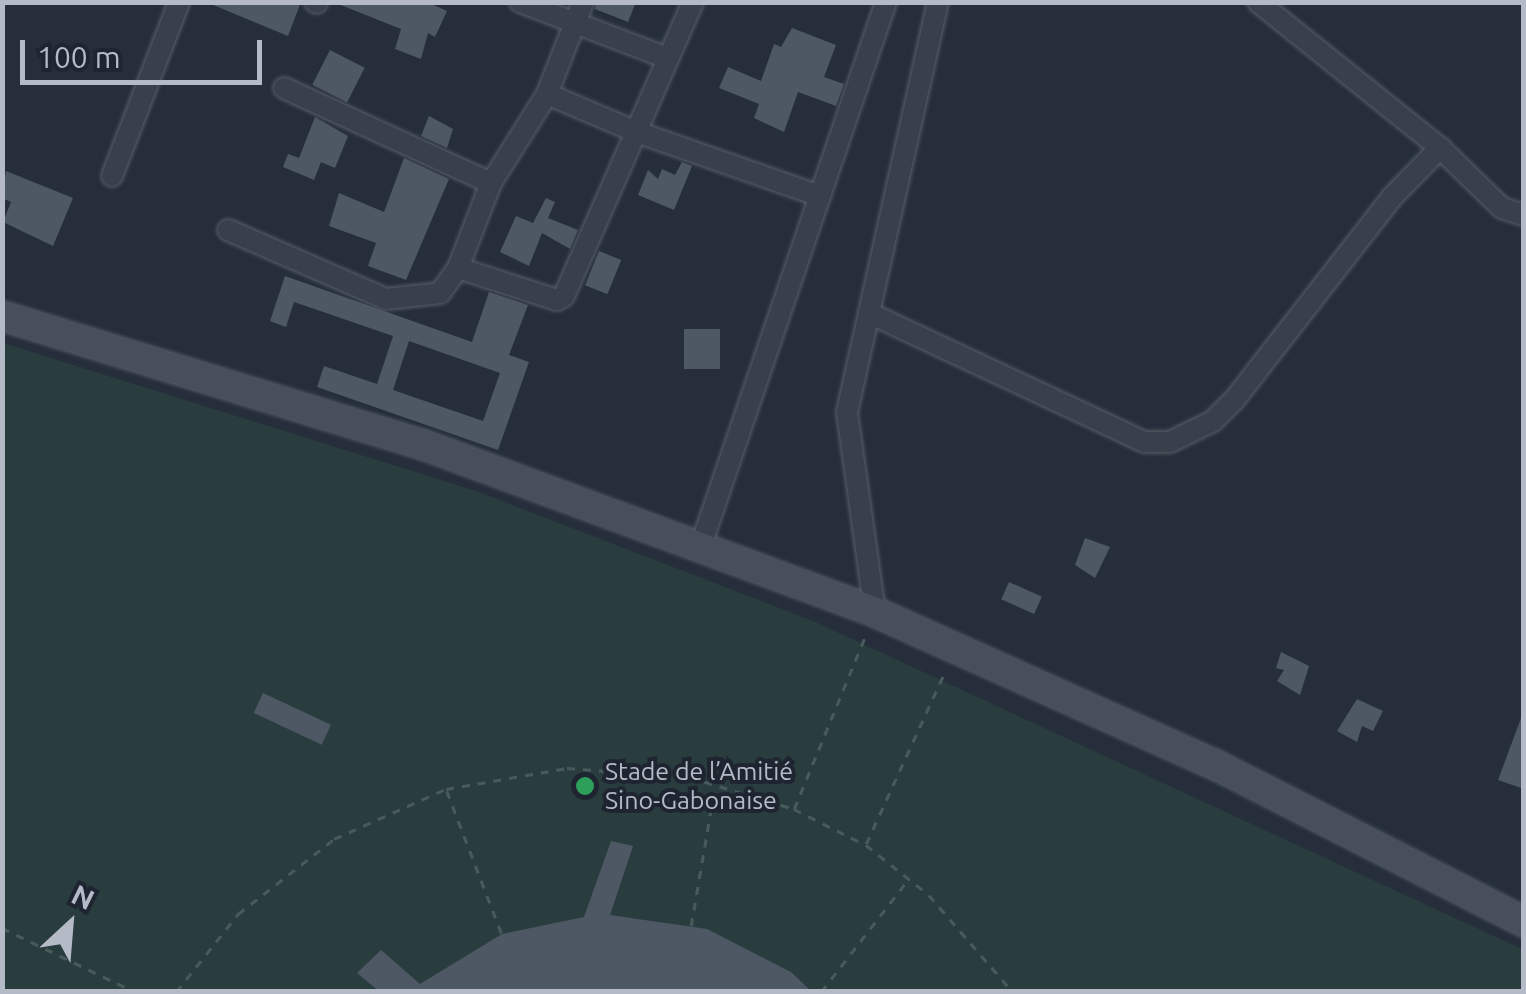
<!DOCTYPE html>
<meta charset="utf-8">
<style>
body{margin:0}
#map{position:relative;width:1526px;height:994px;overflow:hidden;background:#252e3a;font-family:Ubuntu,sans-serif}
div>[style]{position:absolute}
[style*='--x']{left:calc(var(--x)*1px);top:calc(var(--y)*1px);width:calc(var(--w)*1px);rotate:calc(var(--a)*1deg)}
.green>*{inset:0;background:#2a3d3e}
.building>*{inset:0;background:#4e5865;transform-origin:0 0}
.path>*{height:2.5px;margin-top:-1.25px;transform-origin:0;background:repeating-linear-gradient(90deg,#495a5d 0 8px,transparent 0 16px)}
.roads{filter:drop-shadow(0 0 2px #575e69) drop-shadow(0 0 2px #575e69)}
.minor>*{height:20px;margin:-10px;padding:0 10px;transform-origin:10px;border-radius:10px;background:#39404b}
.secondary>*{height:28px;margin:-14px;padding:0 14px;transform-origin:14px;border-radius:14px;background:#474f5d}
.dots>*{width:28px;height:28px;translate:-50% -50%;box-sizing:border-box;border:5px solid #1e2530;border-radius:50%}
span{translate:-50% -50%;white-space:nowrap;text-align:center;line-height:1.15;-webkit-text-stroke:8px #1e2530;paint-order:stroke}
.poi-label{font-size:25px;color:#b4bbc6}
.left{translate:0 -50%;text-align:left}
.frame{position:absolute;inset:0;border:5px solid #b4bbc6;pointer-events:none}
.north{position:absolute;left:20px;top:874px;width:100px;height:100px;-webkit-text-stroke:8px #1e2530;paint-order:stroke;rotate:26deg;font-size:28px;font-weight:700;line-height:40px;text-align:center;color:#b4bbc6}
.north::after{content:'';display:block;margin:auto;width:35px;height:45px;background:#b4bbc6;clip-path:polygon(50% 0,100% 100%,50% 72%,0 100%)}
.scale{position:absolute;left:20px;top:40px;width:242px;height:45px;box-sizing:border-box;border:5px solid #b4bbc6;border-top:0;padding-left:12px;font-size:30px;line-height:35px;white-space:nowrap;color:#b4bbc6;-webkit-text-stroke:8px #1e2530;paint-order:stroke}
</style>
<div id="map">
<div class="green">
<div style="clip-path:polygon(3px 343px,473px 490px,813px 621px,1524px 950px,1523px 992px,3px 991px)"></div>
</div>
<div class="building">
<div style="clip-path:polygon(206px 2px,301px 2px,288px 36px)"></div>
<div style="clip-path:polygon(333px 2px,427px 2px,447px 11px,435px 37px,428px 33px,421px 59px,395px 49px,401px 29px)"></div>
<div style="clip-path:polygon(596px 2px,636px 2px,628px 22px,595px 9px)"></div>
<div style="clip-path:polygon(792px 28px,836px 45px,824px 77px,844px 84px,836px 106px,798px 92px,784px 132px,754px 118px,759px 104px,719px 88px,728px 67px,761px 81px,774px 44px,781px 47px)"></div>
<div style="left:330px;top:50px;width:39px;height:39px;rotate:27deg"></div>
<div style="clip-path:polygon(429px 116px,453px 129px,447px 148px,421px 136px)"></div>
<div style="clip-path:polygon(315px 117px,348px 136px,335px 168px,321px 162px,314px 180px,283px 167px,288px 154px,299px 158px)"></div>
<div style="clip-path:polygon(404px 158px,449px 179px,406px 280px,368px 266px,376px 243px,329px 226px,339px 193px,384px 212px)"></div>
<div style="clip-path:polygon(682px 162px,692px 166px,674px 210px,638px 195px,648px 170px,658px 179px,662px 169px,675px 175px)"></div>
<div style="clip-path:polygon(6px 171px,73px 198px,53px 246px,3px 222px,11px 202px,2px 198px)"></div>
<div style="clip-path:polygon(546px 198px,555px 202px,548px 218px,578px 230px,570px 249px,542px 233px,529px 266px,500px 252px,516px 216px,533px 223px)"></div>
<div style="left:599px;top:251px;width:24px;height:37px;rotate:22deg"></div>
<div style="clip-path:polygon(evenodd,285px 276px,472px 342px,489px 292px,528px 305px,509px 355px,529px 362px,498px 450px,317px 387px,324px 366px,377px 384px,393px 336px,294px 302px,286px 327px,270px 321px,285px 276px,409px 341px,500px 373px,483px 421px,393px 390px,409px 341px)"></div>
<div style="left:684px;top:329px;width:36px;height:40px"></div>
<div style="clip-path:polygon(1085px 538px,1110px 547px,1095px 578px,1075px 565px)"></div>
<div style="left:1009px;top:582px;width:36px;height:19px;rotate:24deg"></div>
<div style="clip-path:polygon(1281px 652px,1309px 666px,1300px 695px,1277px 681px,1284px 670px,1276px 668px)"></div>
<div style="left:263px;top:693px;width:75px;height:22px;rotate:25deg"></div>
<div style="clip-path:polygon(1357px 699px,1383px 711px,1373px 731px,1362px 726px,1357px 742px,1337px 731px)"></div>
<div style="clip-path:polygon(1524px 710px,1524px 789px,1498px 780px)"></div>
<div style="clip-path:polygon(611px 841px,633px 846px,610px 915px,707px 929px,791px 972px,812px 992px,380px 992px,357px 973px,381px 950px,420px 984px,502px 934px,584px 917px)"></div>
</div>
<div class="path">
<div style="--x:447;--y:791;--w:153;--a:69"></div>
<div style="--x:794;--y:809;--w:191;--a:-67.6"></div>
<div style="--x:866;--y:844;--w:192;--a:-65.4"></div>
<div style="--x:691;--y:926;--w:143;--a:-80.3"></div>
<div style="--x:2;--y:928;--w:148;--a:25.7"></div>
<div style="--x:176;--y:992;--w:100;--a:-51.5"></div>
<div style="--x:238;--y:914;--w:122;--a:-38"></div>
<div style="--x:334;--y:839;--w:123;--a:-24.1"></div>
<div style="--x:446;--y:789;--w:123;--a:-9.8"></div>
<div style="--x:567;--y:768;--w:122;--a:4.2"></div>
<div style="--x:689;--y:777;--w:110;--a:16.9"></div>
<div style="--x:794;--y:809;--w:80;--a:26.6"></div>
<div style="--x:866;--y:845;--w:80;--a:38.4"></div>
<div style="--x:929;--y:895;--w:128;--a:49.1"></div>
<div style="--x:821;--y:992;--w:142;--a:-52.2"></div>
</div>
<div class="roads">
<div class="minor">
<div style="--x:315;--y:2;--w:2;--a:27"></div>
<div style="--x:520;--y:2;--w:155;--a:20.8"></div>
<div style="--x:1258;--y:2;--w:233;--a:38.7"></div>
<div style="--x:1440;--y:148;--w:86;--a:44.1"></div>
<div style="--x:1502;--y:208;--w:23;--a:18"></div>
<div style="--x:284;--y:88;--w:228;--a:24.7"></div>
<div style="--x:547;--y:94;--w:95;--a:23"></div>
<div style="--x:634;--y:131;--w:197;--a:19.3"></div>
<div style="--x:112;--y:176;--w:186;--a:-68.9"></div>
<div style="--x:228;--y:230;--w:172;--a:23.6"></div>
<div style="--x:386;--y:299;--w:54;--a:-6.3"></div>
<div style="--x:440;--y:293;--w:31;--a:-54"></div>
<div style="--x:458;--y:268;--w:91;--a:-68.8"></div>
<div style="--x:491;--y:183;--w:105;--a:-57.8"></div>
<div style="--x:547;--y:94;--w:99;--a:-68.6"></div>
<div style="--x:458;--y:268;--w:104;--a:17.9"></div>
<div style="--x:557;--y:300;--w:8;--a:-30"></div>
<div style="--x:564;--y:296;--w:321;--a:-66.3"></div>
<div style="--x:869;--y:313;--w:304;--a:25.1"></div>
<div style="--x:1144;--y:442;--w:26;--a:0"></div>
<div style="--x:1170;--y:442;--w:48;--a:-26"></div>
<div style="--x:1213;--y:421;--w:31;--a:-45"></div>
<div style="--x:1235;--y:399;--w:256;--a:-52.1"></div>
<div style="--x:1392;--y:197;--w:69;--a:-45.6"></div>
<div style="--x:701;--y:545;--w:574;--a:-71.19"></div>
<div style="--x:875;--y:612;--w:202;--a:-98"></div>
<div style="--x:847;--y:412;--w:420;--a:-77.5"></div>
</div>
<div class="secondary">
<div style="--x:2;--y:316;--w:441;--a:17"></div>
<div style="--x:424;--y:445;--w:481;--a:20.3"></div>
<div style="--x:875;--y:612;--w:372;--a:24.2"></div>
<div style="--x:1214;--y:764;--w:348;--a:27"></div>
</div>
</div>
<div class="dots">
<div style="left:585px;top:786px;background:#2e9e5b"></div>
</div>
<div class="poi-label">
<span class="left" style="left:605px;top:786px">Stade de l’Amitié<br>Sino-Gabonaise</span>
</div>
<div class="frame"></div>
<div class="north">N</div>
<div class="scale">100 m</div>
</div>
